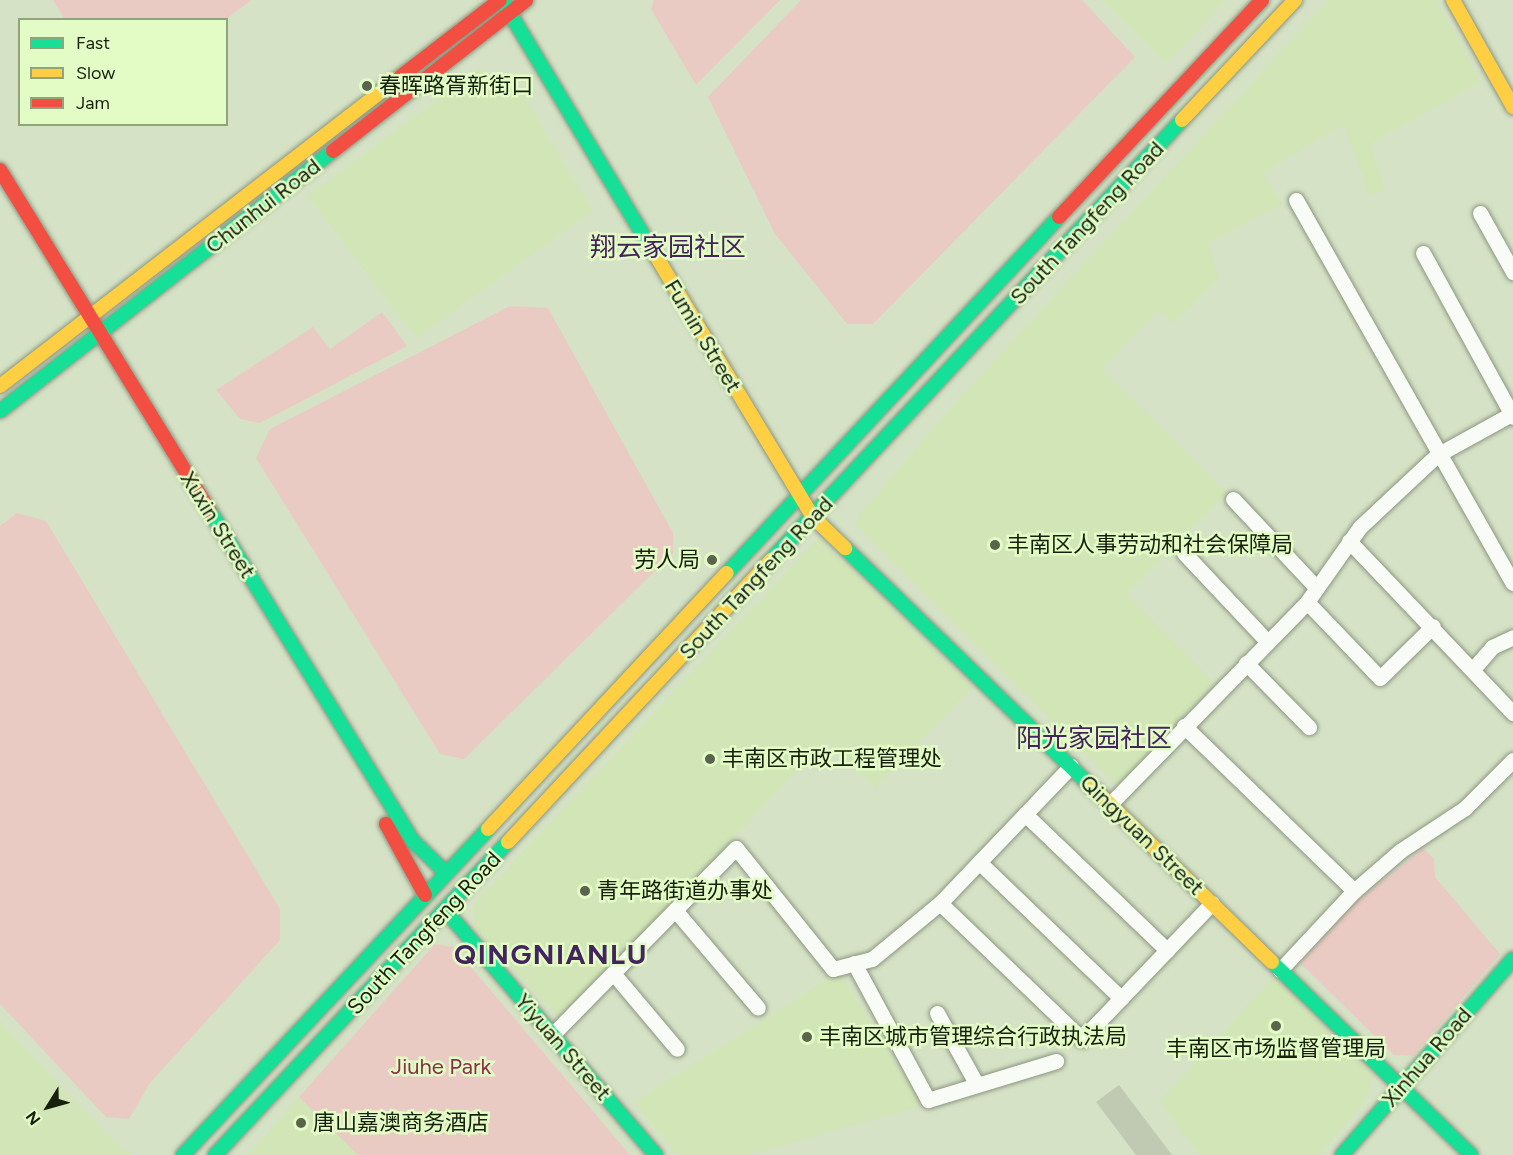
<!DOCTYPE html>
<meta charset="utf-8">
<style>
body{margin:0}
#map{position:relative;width:1513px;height:1155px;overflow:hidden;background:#d5e2c5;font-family:Figtree,"Noto Sans SC",sans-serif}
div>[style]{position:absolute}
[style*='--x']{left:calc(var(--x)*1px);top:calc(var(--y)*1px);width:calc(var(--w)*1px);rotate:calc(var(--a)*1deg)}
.built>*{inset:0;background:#d1e5b7}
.green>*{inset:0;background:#eacbc4}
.building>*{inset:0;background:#c0cab3}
.roads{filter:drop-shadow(0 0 2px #8c9680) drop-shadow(0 0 2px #8c9680)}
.street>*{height:15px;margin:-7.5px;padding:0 7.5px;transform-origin:7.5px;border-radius:7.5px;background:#f9fbf6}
.fast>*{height:14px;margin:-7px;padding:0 7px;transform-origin:7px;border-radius:7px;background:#16e098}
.slow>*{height:14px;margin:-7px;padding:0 7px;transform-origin:7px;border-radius:7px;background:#ffcf43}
.jam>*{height:14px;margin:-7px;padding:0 7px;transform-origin:7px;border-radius:7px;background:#f24e42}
.dots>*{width:16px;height:16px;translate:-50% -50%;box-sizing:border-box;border:3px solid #e3fcc6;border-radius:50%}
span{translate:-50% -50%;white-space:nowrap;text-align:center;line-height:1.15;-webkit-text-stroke:5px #e3fcc6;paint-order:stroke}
.poi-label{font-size:22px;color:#17200c}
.left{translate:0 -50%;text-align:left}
.right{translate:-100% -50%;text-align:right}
.street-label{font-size:22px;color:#17200c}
.park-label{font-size:22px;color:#8f2d48}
.quarter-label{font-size:26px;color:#44245d}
.district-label{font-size:28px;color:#44245d;font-weight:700;letter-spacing:1.5px}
.legend{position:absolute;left:18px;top:18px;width:210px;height:108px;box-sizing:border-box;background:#e3fcc6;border:2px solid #91a47c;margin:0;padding:8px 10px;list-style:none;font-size:18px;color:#17200c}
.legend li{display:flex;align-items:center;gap:12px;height:30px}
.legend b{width:30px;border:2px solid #91a47c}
.north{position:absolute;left:18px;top:1077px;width:60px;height:60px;-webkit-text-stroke:4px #e3fcc6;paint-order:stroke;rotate:233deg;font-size:16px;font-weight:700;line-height:24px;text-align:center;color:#17200c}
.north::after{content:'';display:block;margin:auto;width:21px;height:27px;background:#17200c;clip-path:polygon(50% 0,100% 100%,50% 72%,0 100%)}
</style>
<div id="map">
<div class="built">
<div style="clip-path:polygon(1102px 0,1226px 0,1166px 63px)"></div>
<div style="clip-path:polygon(1329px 0,1436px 0,1481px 82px,1370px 144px,1385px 190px,1369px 195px,1344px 124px,1263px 173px,1282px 204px,1208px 243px,1219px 278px,1173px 323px,1159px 310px,1101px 369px,1227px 493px,1126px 594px,1214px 683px,1118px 786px,856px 525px,859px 515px,962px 395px)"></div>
<div style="clip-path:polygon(477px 70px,515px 81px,593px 211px,416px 338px,308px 196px)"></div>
<div style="clip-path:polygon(818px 538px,972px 687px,875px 789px,826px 741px,560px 1019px,475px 928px,474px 904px)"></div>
<div style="clip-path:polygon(839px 972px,921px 1106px,748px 1155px,677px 1155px,634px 1102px)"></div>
<div style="clip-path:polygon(1273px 977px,1374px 1075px,1364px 1102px,1320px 1155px,1199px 1155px,1160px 1102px)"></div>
<div style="clip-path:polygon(0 1021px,112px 1140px,132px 1155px,0 1155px)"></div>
<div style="clip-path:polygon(299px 1097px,353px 1149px,358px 1155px,248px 1155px)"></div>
</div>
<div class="green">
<div style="clip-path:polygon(53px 0,252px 0,226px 19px,65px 20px)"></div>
<div style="clip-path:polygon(654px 0,780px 0,696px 85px,651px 9px)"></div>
<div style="clip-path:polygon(801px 0,1082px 0,1135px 57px,873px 324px,847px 324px,775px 234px,708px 97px)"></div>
<div style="clip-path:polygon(510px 306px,548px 308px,673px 533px,673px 553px,464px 759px,440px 754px,256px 458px,270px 429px)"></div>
<div style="clip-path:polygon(382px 312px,407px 346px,260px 423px,240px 419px,216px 390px,313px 327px,330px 349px)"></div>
<div style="clip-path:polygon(17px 513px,46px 521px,280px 909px,280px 940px,150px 1083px,129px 1119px,106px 1117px,0 1004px,0 526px)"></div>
<div style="clip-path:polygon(1423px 848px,1434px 859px,1435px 877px,1500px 954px,1413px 1056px,1394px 1055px,1300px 963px,1351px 905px)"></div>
<div style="clip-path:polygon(435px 944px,454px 947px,630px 1155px,358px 1155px,299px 1097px)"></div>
</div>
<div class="building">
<div style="clip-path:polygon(1119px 1085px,1172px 1155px,1136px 1155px,1096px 1102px)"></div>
</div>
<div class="roads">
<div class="street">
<div style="--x:1296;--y:200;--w:440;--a:60.5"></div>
<div style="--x:1480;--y:213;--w:68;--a:60.8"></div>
<div style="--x:1423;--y:253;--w:187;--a:61.2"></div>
<div style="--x:1233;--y:499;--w:122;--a:46.7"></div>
<div style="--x:1349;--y:541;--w:238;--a:46.4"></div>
<div style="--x:1184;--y:553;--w:121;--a:46.7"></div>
<div style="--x:1307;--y:602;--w:105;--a:46.2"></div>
<div style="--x:1380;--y:678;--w:74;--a:-44.5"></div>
<div style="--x:1246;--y:663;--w:90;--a:45.5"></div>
<div style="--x:1474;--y:668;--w:28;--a:-49"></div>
<div style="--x:1492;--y:647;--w:23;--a:-25"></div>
<div style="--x:1184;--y:726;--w:237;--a:44.1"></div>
<div style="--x:1071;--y:766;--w:190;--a:133.7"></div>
<div style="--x:940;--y:903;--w:197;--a:43.8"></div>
<div style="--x:1082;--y:1039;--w:188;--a:-46.3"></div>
<div style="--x:1110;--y:804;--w:282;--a:-45.7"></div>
<div style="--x:1307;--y:602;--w:92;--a:-54.8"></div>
<div style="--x:1360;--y:527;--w:105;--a:-43.1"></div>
<div style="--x:1437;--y:455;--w:87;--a:-28.9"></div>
<div style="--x:1025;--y:814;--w:197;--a:43.8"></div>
<div style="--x:979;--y:862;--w:197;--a:43.8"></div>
<div style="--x:675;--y:910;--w:128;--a:49.7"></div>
<div style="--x:854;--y:963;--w:156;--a:61.6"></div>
<div style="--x:928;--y:1100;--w:134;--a:-16.9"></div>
<div style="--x:1280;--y:970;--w:108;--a:-46.9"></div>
<div style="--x:1354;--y:891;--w:61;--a:-41"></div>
<div style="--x:1400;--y:851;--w:78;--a:-33.5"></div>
<div style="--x:1465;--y:808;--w:68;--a:-45"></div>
<div style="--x:613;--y:973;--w:99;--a:49.9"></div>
<div style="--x:937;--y:1013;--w:82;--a:60.9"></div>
<div style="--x:552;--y:1035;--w:262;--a:-45.5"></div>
<div style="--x:736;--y:848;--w:155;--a:51.3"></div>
<div style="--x:833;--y:969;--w:40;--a:-14.4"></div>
<div style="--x:872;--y:959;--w:88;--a:-39.5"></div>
</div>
<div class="fast">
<div style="--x:502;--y:0;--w:299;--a:59"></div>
<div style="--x:0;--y:411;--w:422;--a:-38"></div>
<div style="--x:210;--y:511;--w:387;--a:58.4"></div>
<div style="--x:413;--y:841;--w:46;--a:44.1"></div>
<div style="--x:845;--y:548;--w:344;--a:44.1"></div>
<div style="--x:771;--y:560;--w:602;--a:-46.95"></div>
<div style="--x:727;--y:573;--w:487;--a:-47"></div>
<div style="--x:446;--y:911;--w:322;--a:49.3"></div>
<div style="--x:1272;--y:962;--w:277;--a:44.1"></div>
<div style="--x:183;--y:1155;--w:446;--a:-46.9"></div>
<div style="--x:215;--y:1155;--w:429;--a:-46.9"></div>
<div style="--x:1342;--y:1155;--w:260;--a:-48.9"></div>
</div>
<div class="slow">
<div style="--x:1453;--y:0;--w:123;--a:60.7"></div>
<div style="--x:1182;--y:120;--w:165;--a:-46.7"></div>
<div style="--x:656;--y:256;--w:305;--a:59"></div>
<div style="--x:813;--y:517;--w:45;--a:44.1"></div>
<div style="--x:0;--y:386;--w:505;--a:-37.69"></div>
<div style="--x:1092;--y:787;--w:251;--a:44.2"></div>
<div style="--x:488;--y:829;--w:350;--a:-47"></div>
<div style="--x:508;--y:842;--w:386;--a:-47"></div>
</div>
<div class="jam">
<div style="--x:400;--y:77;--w:126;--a:-37.6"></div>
<div style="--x:333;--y:151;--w:245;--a:-38"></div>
<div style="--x:0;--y:170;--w:400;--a:58.4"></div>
<div style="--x:1059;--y:217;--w:297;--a:-46.9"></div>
<div style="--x:386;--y:824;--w:81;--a:61.2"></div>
</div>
</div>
<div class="dots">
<div style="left:367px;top:86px;background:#5a644d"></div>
<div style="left:995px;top:545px;background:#5a644d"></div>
<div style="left:712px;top:560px;background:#5a644d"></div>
<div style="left:710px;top:759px;background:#5a644d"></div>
<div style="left:585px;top:891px;background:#5a644d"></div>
<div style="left:1276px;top:1026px;background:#5a644d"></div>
<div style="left:807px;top:1037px;background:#5a644d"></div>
<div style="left:301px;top:1123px;background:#5a644d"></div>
</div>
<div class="poi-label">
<span class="left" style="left:379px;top:86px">春晖路胥新街口</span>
<span class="left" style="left:1007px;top:545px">丰南区人事劳动和社会保障局</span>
<span class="right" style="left:700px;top:560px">劳人局</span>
<span class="left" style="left:722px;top:759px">丰南区市政工程管理处</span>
<span class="left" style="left:597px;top:891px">青年路街道办事处</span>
<span class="left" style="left:819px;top:1037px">丰南区城市管理综合行政执法局</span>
<span style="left:1276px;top:1049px">丰南区市场监督管理局</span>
<span class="left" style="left:313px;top:1123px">唐山嘉澳商务酒店</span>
</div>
<div class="street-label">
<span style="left:263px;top:206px;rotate:-38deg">Chunhui Road</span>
<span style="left:1087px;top:223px;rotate:-47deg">South Tangfeng Road</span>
<span style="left:703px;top:336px;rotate:59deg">Fumin Street</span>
<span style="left:218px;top:525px;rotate:58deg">Xuxin Street</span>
<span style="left:756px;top:578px;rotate:-47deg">South Tangfeng Road</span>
<span style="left:1142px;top:835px;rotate:44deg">Qingyuan Street</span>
<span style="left:424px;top:933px;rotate:-47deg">South Tangfeng Road</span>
<span style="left:563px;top:1047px;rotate:49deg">Yiyuan Street</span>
<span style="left:1427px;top:1057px;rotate:-49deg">Xinhua Road</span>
</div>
<div class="park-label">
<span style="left:441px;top:1067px">Jiuhe Park</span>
</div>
<div class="quarter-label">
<span style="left:668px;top:248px">翔云家园社区</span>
<span style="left:1094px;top:739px">阳光家园社区</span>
</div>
<div class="district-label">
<span style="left:551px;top:954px">QINGNIANLU</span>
</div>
<ul class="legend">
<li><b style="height:8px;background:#16e098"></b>Fast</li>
<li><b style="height:8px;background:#ffcf43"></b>Slow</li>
<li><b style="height:8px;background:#f24e42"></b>Jam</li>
</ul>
<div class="north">N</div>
</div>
